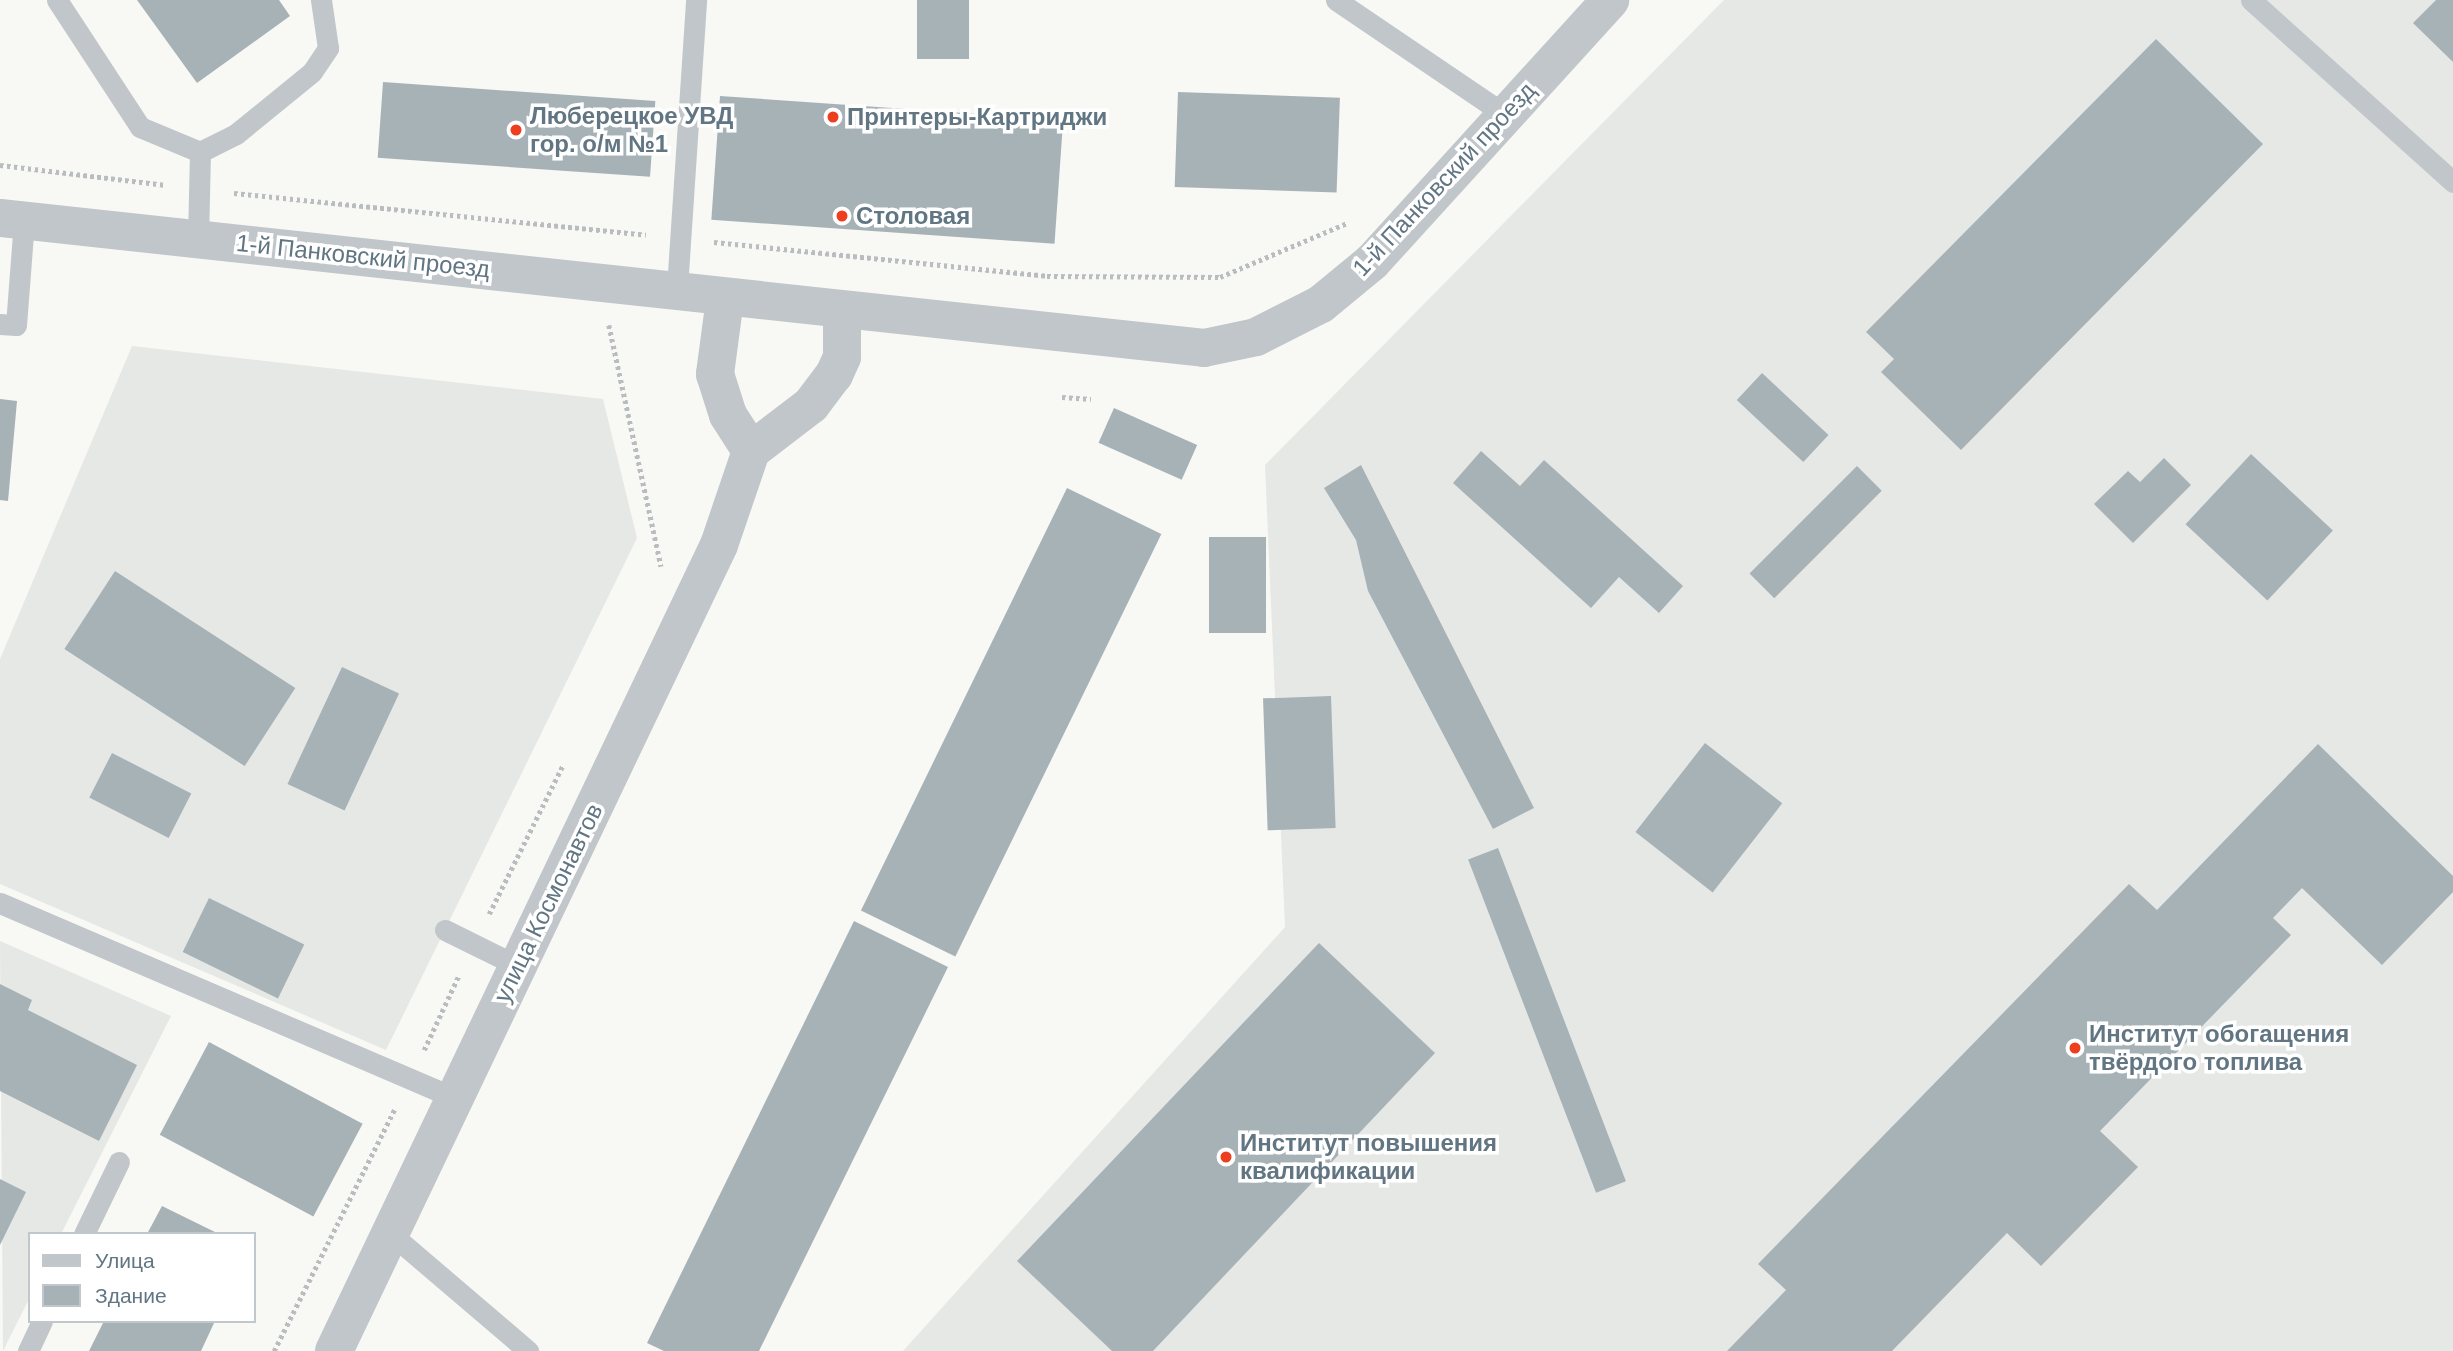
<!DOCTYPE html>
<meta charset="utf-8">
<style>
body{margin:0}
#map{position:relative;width:2453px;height:1351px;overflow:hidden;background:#f8f8f5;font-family:Helvetica,sans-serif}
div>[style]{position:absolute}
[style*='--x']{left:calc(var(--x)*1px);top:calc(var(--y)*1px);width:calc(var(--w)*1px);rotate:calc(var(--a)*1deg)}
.built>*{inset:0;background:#e6e8e6}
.building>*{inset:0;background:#a7b2b7;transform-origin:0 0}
.path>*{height:4.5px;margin-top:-2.25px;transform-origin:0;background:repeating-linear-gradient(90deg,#b9bdc0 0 3.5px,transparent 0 7px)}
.service>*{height:21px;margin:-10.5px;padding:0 10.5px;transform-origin:10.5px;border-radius:10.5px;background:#c1c6ca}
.tertiary>*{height:38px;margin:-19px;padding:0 19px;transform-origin:19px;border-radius:19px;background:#c1c6ca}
.dots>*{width:19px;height:19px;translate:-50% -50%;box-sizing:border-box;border:4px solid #fff;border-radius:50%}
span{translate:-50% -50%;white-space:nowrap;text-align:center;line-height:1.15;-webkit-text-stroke:7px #fff;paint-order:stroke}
.poi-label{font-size:24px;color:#617682;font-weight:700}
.left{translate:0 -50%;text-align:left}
.street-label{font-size:24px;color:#617682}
.legend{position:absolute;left:28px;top:1232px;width:228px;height:91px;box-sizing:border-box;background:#fff;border:2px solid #c0c8cd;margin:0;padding:9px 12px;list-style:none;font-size:21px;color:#617682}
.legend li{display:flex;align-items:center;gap:14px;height:35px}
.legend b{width:35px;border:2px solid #c0c8cd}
</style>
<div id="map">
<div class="built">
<div style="clip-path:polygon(1724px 0,2453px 0,2453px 1351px,903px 1351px,1285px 927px,1265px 465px)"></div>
<div style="clip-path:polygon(132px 346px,603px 399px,637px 538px,386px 1050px,0 884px,0 659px)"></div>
<div style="clip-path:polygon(0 941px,171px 1016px,61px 1234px,30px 1234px,30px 1297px,3px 1351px)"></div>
</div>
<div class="building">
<div style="clip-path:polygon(137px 0,279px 0,290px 16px,197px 83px)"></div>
<div style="left:917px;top:0;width:52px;height:59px"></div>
<div style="clip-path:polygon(2436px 0,2453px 0,2453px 62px,2413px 23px)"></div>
<div style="clip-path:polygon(2156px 39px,2263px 144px,1961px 450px,1881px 372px,1894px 359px,1866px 332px)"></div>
<div style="left:383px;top:82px;width:273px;height:76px;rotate:4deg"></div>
<div style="left:1178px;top:92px;width:162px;height:95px;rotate:2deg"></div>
<div style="left:720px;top:96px;width:344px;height:124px;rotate:4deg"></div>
<div style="left:1762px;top:373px;width:91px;height:37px;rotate:43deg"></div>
<div style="clip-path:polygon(0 399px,17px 401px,8px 501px,0 500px)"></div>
<div style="left:1114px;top:408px;width:91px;height:38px;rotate:24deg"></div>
<div style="clip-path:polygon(1481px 451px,1520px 486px,1544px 460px,1683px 586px,1659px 613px,1619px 577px,1591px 608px,1453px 483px)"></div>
<div style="left:2251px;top:454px;width:112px;height:96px;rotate:43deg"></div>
<div style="clip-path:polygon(2164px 458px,2191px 485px,2133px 543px,2094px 504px,2128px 471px,2140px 482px)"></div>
<div style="clip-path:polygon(1361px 465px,1534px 808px,1493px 829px,1368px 591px,1356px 540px,1324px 488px)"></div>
<div style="left:1857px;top:466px;width:35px;height:152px;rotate:45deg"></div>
<div style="left:1067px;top:488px;width:105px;height:470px;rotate:26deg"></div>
<div style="left:1266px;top:537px;width:96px;height:57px;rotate:90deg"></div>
<div style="left:115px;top:571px;width:215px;height:93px;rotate:33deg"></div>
<div style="left:342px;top:667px;width:63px;height:129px;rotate:25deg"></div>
<div style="left:1331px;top:696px;width:132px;height:68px;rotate:88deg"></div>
<div style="left:1705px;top:743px;width:98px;height:113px;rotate:38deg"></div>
<div style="clip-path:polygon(2318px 744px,2453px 876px,2453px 892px,2382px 965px,2302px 888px,2273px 918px,2291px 935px,2100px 1131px,2138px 1167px,2041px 1266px,2007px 1233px,1892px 1351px,1727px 1351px,1786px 1290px,1758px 1264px,2129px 884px,2157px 910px)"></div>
<div style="left:112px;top:753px;width:89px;height:50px;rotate:27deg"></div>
<div style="left:1498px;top:848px;width:357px;height:32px;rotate:69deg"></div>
<div style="left:209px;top:898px;width:106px;height:60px;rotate:26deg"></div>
<div style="clip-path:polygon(854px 921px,948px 967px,759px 1351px,664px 1351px,647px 1343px)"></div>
<div style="clip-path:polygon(1319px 943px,1435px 1053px,1153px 1351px,1112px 1351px,1017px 1261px)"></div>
<div style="clip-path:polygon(0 984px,32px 1000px,28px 1010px,137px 1065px,99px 1141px,0 1091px)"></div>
<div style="left:209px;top:1042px;width:174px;height:105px;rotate:28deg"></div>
<div style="clip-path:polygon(0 1179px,26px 1192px,0 1245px)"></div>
<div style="clip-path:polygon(162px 1206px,219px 1234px,147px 1234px)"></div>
<div style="clip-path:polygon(104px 1321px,215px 1321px,201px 1351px,89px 1351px)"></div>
</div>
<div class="path">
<div style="--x:0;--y:165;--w:167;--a:6.9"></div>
<div style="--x:234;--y:193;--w:414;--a:5.8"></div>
<div style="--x:714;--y:242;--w:335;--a:5.8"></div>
<div style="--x:1047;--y:276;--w:173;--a:0.3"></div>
<div style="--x:1220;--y:277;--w:138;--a:-23"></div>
<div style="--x:609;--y:325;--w:247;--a:77.8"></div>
<div style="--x:1062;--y:397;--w:29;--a:4"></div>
<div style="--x:489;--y:914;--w:166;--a:-63.6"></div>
<div style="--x:424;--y:1050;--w:83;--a:-65"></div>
<div style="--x:274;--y:1351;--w:271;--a:-63.5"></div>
</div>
<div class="service">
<div style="--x:57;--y:0;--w:152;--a:56.8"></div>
<div style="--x:140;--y:127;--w:65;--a:22.6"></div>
<div style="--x:200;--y:152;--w:40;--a:-26.6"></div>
<div style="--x:236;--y:134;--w:98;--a:-39.2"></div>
<div style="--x:312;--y:72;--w:29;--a:-56"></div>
<div style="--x:328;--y:48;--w:49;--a:-98.3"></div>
<div style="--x:1336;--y:0;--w:205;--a:34.1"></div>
<div style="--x:2251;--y:0;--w:272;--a:42"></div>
<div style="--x:198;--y:240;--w:88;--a:-88.7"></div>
<div style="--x:677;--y:288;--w:289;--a:-86.2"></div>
<div style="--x:0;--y:324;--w:16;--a:4"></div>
<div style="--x:16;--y:325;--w:104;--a:-85.6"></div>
<div style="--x:0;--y:903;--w:495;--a:23.2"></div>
<div style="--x:445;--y:930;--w:81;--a:26.3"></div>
<div style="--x:390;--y:1233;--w:182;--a:40.5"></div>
<div style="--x:84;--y:1234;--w:80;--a:-64.1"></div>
<div style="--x:28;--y:1351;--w:33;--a:-65"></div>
</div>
<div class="tertiary">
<div style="--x:0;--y:218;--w:1211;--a:6.16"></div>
<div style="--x:1204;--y:348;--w:53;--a:-11.9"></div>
<div style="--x:1256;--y:337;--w:73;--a:-26.9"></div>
<div style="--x:1321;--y:304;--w:66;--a:-39.5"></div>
<div style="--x:1372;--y:262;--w:354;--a:-47.7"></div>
<div style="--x:725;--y:299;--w:76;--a:97.6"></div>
<div style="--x:715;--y:374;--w:43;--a:72.4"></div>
<div style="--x:728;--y:415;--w:43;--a:57.4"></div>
<div style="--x:751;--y:451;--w:76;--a:-37.5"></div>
<div style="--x:811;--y:405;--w:38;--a:-53"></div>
<div style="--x:834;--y:375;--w:20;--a:-66"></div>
<div style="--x:842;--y:357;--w:45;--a:-90"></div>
<div style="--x:334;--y:1351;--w:893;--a:-64.47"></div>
<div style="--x:719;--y:545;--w:99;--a:-71.2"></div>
</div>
<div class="dots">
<div style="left:833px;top:117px;background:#ed3f20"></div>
<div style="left:516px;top:130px;background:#ed3f20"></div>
<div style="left:842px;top:216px;background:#ed3f20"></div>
<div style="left:2075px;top:1048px;background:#ed3f20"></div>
<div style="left:1226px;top:1157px;background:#ed3f20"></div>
</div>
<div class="poi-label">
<span class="left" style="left:530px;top:130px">Люберецкое УВД<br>гор. о/м №1</span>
<span class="left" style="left:847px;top:117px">Принтеры-Картриджи</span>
<span class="left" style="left:856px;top:216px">Столовая</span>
<span class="left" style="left:2089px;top:1048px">Институт обогащения<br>твёрдого топлива</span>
<span class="left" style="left:1240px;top:1157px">Институт повышения<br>квалификации</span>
</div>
<div class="street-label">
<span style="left:1444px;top:179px;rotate:-47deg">1-й Панковский проезд</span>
<span style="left:363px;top:256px;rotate:6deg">1-й Панковский проезд</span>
<span style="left:548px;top:903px;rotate:-64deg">улица Космонавтов</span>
</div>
<ul class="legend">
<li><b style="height:9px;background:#c1c6ca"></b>Улица</li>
<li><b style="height:19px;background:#a7b2b7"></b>Здание</li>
</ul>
</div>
